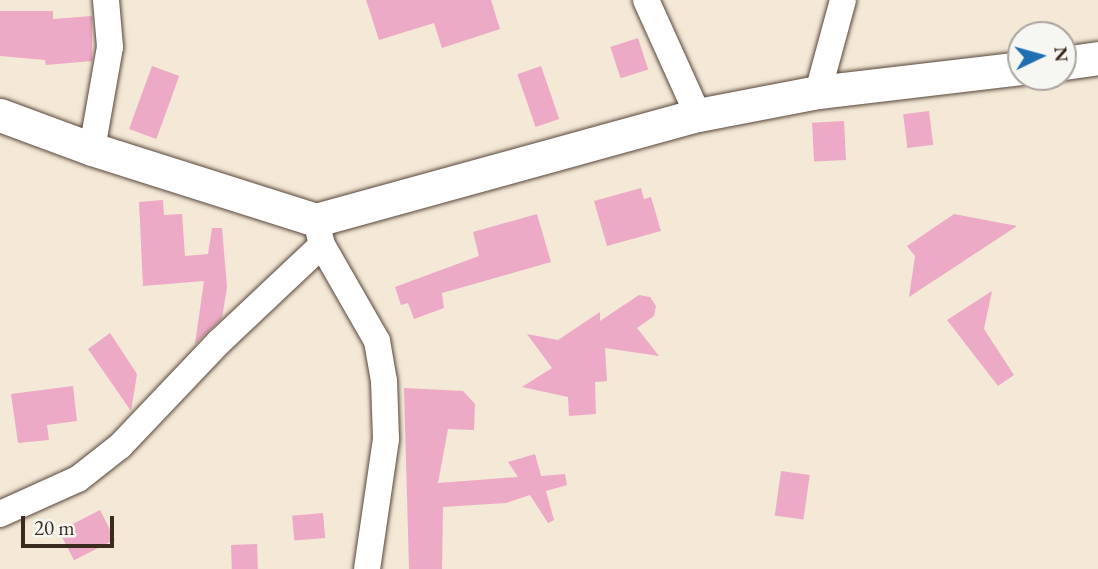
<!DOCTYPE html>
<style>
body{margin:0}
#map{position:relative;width:1098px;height:569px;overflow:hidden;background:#f4e8d6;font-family:"EB Garamond",serif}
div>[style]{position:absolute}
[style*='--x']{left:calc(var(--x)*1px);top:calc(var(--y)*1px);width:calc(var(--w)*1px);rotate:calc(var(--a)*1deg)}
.building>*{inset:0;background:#ecaac7;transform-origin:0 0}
.roads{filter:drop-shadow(0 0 2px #57463a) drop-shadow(0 0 2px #57463a)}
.minor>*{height:26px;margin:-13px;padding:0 13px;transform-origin:13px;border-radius:13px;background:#fff}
.tertiary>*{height:33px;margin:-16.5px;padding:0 16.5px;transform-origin:16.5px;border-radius:16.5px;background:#fff}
span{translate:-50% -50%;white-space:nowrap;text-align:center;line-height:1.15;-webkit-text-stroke:7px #f6f6f2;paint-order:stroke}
.north{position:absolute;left:1007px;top:21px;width:70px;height:70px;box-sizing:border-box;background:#f6f6f2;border:2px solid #aba49d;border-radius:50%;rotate:85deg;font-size:19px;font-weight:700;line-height:28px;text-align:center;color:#3b2a1e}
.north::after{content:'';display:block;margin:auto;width:24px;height:32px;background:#1f6fb2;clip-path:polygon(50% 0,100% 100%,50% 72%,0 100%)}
.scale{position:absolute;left:21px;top:516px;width:93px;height:32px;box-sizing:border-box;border:4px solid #3b2a1e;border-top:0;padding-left:9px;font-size:21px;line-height:24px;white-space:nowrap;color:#3b2a1e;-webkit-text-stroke:5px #f6f6f2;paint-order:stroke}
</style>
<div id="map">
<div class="building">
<div style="clip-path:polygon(366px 0,491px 0,500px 29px,442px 48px,434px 23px,379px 40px)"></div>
<div style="clip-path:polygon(0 11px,53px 11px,53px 19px,92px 16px,92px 61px,46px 65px,45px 60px,0 56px)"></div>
<div style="left:638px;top:38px;width:33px;height:29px;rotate:72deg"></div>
<div style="left:152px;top:66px;width:29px;height:67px;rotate:20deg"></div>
<div style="left:541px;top:66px;width:56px;height:25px;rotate:71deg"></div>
<div style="left:929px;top:111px;width:34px;height:26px;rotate:83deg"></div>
<div style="left:844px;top:121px;width:39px;height:32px;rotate:87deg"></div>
<div style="clip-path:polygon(641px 188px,644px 199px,651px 197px,661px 231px,607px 246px,594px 201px)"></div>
<div style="clip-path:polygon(163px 200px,164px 215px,182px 214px,185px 256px,208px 254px,212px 228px,222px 228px,227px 287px,222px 318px,195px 344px,204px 281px,143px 286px,139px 202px)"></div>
<div style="clip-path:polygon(537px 214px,551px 262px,442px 293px,444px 308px,414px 319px,408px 303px,401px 305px,395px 287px,479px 256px,473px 232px)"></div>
<div style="clip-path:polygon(954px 214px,1017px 226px,909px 297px,915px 256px,907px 246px)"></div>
<div style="clip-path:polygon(992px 291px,984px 329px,1014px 375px,998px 386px,947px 320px)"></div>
<div style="clip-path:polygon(639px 295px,650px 297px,656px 306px,654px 316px,637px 328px,659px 356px,605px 348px,607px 381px,595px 382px,596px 414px,569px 416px,568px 397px,522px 387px,552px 368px,527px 334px,558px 340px,600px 312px,600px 321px)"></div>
<div style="clip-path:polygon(110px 333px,137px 374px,131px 411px,88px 349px)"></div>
<div style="clip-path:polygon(73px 386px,77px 421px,47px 425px,49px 440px,18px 443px,11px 394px)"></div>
<div style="clip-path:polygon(404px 388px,463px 391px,475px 404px,474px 430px,448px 429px,438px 483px,518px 477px,508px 462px,535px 454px,541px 476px,565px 474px,567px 485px,546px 491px,554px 520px,548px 523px,530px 495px,506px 503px,443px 507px,442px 569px,409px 569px)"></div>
<div style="left:781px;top:471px;width:29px;height:45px;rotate:8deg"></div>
<div style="left:100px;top:510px;width:33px;height:46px;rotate:63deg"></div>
<div style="left:323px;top:513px;width:25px;height:31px;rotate:85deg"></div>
<div style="left:257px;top:544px;width:25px;height:26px;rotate:88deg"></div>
</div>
<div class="roads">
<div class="minor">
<div style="--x:646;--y:0;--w:126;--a:65.7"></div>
<div style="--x:818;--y:92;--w:95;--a:-74.8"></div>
<div style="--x:92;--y:149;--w:104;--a:-80"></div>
<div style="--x:110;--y:47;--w:47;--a:-94.9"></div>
<div style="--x:318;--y:228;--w:17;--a:77"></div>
<div style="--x:322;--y:245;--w:111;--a:60.2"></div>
<div style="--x:377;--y:341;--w:41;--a:80.1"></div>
<div style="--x:384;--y:381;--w:58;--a:88"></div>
<div style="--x:386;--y:439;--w:131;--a:98.3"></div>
<div style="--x:0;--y:514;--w:85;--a:-24.2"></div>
<div style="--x:78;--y:479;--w:53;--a:-38.2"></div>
<div style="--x:120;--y:446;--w:144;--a:-46.4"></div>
<div style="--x:219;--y:342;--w:141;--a:-43.3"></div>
</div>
<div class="tertiary">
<div style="--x:1063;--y:63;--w:35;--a:-8"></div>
<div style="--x:0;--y:115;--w:98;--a:20.3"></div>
<div style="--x:92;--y:149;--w:235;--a:17.6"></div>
<div style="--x:316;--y:220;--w:396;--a:-15.4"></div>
<div style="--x:698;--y:115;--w:122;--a:-10.9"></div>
<div style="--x:818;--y:92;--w:204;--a:-6.7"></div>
</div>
</div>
<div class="north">N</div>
<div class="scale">20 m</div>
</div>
